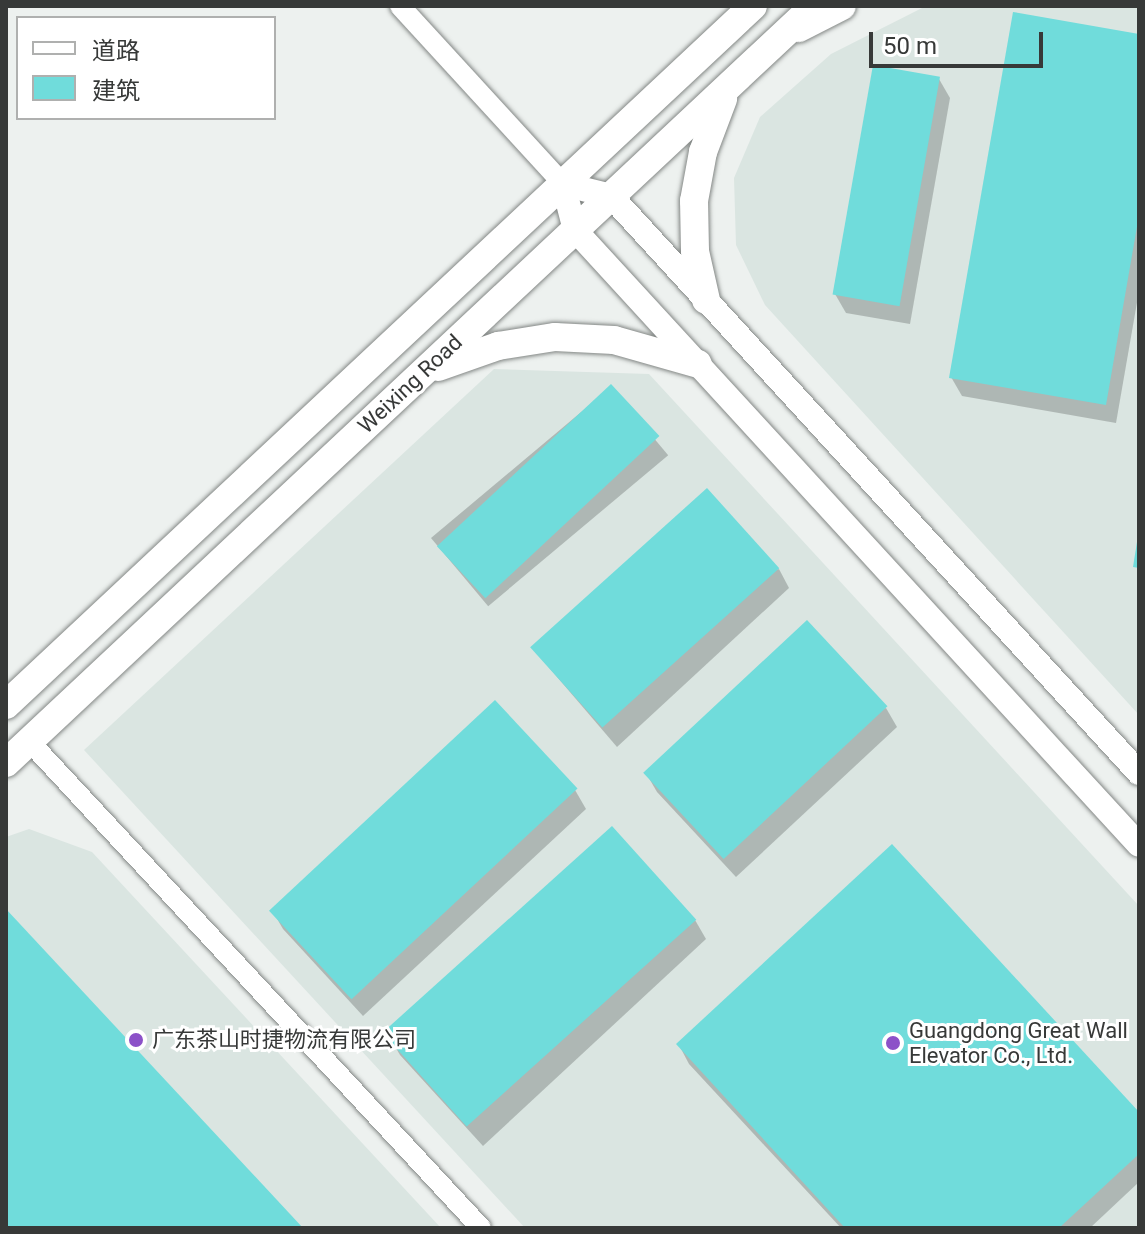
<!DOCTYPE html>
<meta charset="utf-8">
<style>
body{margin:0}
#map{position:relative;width:1145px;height:1234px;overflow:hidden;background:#edf1ef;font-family:Roboto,"Noto Sans SC",sans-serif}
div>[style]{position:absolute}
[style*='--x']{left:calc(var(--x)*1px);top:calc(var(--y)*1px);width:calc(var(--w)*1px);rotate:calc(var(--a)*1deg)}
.built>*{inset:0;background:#dae5e1}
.shadow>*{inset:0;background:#0003;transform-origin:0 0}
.building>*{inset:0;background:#70dcdb;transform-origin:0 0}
.roads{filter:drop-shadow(0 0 2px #838785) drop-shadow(0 0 2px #838785)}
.minor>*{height:20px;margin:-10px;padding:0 10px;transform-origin:10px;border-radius:10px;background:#fff}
.tertiary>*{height:24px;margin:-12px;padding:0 12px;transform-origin:12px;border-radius:12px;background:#fff}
.secondary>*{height:28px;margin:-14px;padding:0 14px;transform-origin:14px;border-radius:14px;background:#fff}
.dots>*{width:22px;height:22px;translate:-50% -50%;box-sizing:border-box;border:4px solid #fff;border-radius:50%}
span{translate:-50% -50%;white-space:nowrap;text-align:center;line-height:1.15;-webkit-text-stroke:6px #fff;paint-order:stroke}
.street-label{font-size:22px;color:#373938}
.poi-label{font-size:22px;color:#373938}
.left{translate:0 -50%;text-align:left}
.frame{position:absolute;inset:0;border:8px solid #373938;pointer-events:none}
.legend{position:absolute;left:16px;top:16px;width:260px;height:104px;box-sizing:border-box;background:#fff;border:2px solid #afb0af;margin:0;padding:10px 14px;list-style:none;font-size:24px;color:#373938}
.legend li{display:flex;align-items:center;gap:16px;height:40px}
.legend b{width:40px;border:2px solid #afb0af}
.scale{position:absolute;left:869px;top:32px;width:174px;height:36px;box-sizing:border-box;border:4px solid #373938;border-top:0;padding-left:10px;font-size:24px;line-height:28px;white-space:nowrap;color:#373938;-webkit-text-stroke:6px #fff;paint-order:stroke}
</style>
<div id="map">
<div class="built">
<div style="clip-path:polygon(926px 6px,1139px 6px,1139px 715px,765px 305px,736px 245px,734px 178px,760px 117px,831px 54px)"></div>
<div style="clip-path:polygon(494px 369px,649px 374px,1139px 906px,1139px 1228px,525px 1228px,84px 750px)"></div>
<div style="clip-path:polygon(29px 829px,92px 852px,441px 1228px,6px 1228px,6px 837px)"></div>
</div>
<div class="shadow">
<div style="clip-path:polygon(1139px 36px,1139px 291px,1116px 423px,962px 396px,951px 377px)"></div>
<div style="clip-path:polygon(939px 79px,950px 98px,910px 324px,846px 313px,835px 294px)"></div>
<div style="left:611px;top:387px;width:89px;height:235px;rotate:50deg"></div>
<div style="clip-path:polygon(779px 569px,789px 588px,617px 747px,534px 650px)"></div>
<div style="clip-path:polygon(886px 708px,897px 727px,736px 877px,657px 792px,646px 773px)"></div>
<div style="clip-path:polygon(575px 790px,586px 809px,363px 1016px,283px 929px,272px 910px)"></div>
<div style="clip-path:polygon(695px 920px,706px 939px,483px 1146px,400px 1055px,389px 1036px)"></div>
<div style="clip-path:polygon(679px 1045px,1139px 1115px,1139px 1182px,1090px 1228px,841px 1228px,689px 1064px)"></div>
</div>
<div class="building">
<div style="clip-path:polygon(1013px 12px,1139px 34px,1139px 215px,1106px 405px,949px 378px)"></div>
<div style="left:873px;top:65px;width:68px;height:233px;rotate:10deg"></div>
<div style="left:611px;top:384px;width:71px;height:238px;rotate:47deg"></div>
<div style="left:707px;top:488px;width:108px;height:238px;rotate:48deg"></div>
<div style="clip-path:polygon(1137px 542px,1139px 542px,1139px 568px,1133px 567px)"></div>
<div style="left:807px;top:620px;width:118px;height:224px;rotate:47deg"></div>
<div style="left:495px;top:700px;width:121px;height:309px;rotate:47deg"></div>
<div style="left:612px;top:826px;width:126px;height:309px;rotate:48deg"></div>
<div style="clip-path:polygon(892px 844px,1139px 1112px,1139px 1154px,1059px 1228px,845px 1228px,676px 1044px)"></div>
<div style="clip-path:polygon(6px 909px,303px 1228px,6px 1228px)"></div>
</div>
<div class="roads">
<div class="minor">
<div style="--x:400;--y:6;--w:241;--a:47.5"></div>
<div style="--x:29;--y:741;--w:664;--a:47.13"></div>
</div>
<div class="tertiary">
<div style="--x:1139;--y:773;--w:782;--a:-132.46"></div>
<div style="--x:611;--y:196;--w:49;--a:-166"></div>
<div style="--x:563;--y:184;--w:48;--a:75.4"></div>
<div style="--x:575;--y:230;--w:834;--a:47.48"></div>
</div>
<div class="secondary">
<div style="--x:799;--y:28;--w:48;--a:-27.1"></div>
<div style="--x:706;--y:300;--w:50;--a:-102.7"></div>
<div style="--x:695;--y:251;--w:50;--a:-91.1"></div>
<div style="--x:694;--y:201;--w:50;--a:-79.6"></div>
<div style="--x:703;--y:152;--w:57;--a:-69.3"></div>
<div style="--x:438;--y:367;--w:64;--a:-19.3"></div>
<div style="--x:498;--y:346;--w:58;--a:-9"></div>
<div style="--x:555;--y:337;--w:59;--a:2.9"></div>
<div style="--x:614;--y:340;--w:87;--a:15.9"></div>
<div style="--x:6;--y:705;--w:1023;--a:-43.1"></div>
<div style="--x:6;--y:763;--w:1107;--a:-43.13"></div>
</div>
</div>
<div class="dots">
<div style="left:136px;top:1040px;background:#8c51c8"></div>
<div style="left:893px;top:1043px;background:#8c51c8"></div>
</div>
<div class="street-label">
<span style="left:410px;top:384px;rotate:-43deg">Weixing Road</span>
</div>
<div class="poi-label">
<span class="left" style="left:909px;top:1043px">Guangdong Great Wall<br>Elevator Co., Ltd.</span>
<span class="left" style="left:152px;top:1040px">广东茶山时捷物流有限公司</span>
</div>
<div class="frame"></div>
<ul class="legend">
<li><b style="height:10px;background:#fff"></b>道路</li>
<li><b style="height:22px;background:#70dcdb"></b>建筑</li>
</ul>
<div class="scale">50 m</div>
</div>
